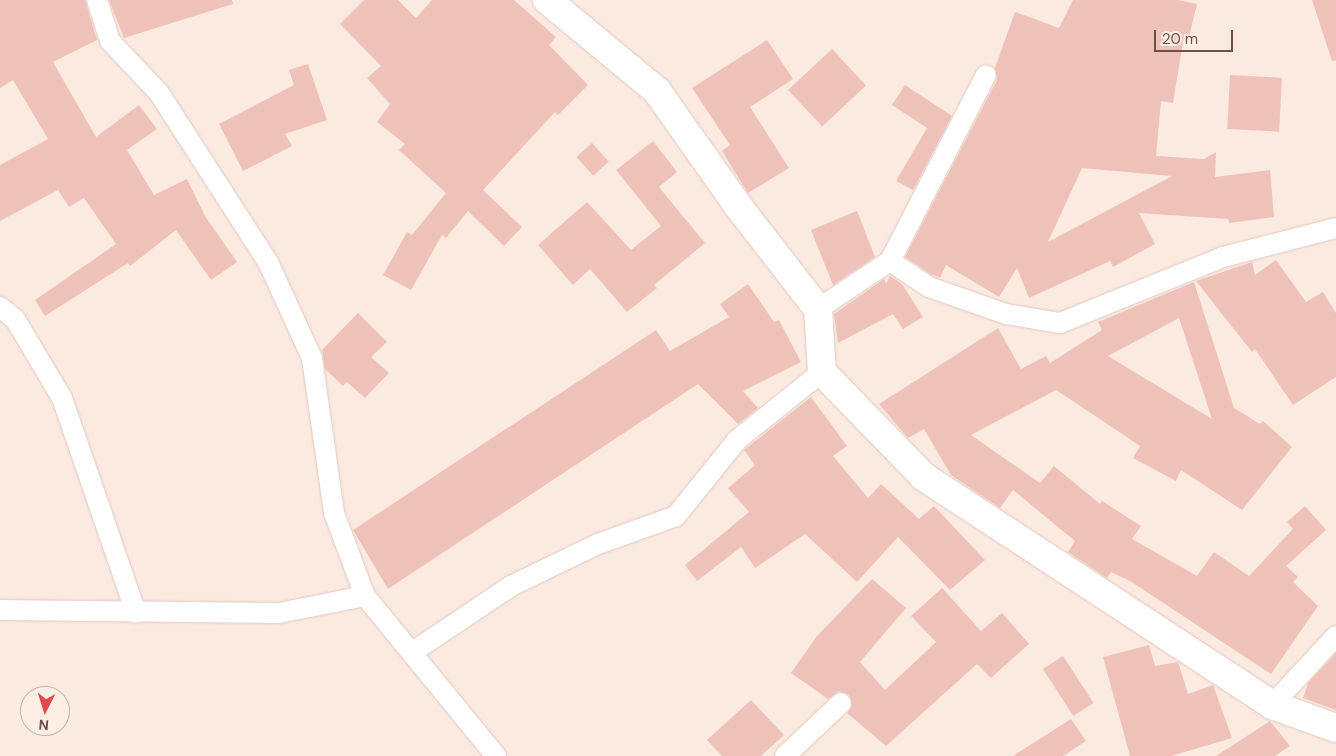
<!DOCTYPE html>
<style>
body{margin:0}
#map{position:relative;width:1336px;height:756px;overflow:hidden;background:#fbeae0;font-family:"DM Sans",sans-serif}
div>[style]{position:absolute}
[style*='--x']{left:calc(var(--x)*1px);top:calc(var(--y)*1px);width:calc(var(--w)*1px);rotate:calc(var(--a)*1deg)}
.building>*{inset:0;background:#efc2b9;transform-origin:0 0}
.roads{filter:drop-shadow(0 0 1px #e0c7c0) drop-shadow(0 0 1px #e0c7c0)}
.street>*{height:20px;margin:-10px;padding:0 10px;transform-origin:10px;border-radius:10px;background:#fff}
.secondary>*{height:28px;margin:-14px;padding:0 14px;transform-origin:14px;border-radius:14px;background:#fff}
span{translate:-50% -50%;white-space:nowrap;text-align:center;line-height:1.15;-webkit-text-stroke:5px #feefe6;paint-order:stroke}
.north{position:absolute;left:20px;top:686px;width:50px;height:50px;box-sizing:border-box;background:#feefe6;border:1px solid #c5afa7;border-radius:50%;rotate:185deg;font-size:14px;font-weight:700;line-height:20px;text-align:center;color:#704e49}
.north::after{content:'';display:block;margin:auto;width:18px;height:22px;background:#e04a4a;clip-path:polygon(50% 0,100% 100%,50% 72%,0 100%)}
.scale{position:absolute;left:1154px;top:30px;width:79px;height:22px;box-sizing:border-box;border:2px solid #704e49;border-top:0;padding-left:6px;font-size:15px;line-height:18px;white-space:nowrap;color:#704e49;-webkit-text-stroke:4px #feefe6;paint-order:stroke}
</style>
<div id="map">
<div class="building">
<div style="clip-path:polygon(0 0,85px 0,97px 40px,53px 62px,96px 137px,139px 105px,157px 129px,127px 150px,154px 195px,187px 179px,205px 216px,237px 262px,211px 280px,176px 230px,130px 266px,128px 263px,45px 316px,35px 300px,116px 244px,84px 198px,69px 207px,58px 190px,0 221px,0 165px,48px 139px,13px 80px,0 88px)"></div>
<div style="clip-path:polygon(109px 0,232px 0,233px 4px,124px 38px)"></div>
<div style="clip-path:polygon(364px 0,398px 0,416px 18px,432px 0,514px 0,556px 37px,549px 45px,588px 85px,558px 115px,555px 112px,483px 190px,522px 227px,504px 246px,468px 211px,446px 238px,442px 235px,411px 290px,383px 275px,407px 232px,412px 235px,446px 193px,399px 150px,405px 144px,377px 122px,390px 104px,367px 78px,381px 66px,340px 24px)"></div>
<div style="clip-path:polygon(evenodd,1073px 0,1178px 0,1197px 4px,1189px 37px,1184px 36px,1173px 103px,1161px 101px,1156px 156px,1204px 159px,1216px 152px,1215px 177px,1270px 170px,1274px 217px,1229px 223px,1228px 219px,1139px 213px,1155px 244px,1113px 267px,1110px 261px,1029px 298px,1017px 268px,999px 297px,946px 265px,940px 278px,929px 273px,905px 257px,997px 80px,995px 68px,1015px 12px,1059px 28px,1073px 0,1082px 168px,1148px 174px,1172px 176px,1048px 242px,1082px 168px)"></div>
<div style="clip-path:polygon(1312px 0,1336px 0,1336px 60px,1332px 61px)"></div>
<div style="clip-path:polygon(767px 40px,793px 79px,750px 107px,789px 168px,748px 193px,722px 151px,730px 145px,692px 88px)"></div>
<div style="left:832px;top:49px;width:50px;height:60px;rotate:47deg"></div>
<div style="clip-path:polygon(308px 64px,327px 120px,285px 134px,292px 146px,243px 171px,219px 124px,294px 85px,289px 70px)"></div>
<div style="left:1230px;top:75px;width:52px;height:54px;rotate:3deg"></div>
<div style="clip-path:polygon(905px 85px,952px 116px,913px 190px,896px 181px,927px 128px,892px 105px)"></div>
<div style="clip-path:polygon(653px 141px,677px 172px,659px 187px,705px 243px,654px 285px,657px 288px,627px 312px,590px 269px,573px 285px,538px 245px,587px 202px,631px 250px,661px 226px,616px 170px)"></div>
<div style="left:592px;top:143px;width:25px;height:21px;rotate:48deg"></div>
<div style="clip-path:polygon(857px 211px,875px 257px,833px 285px,811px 230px)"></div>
<div style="clip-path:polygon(1276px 260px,1306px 302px,1323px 292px,1336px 313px,1336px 377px,1293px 405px,1255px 349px,1252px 352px,1196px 281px,1252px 262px,1255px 275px)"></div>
<div style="clip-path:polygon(890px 276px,902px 284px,923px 317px,903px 329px,893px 314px,838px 343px,834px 314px,884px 279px,886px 284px)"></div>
<div style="clip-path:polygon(evenodd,1194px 282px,1234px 408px,1260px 424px,1263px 421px,1292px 447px,1242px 510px,1181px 470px,1176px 481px,1133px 458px,1140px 446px,1056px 390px,971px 435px,1040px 483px,1054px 466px,1100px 504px,1102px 501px,1141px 526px,1132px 539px,1197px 576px,1214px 552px,1249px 576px,1293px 529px,1287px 522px,1305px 506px,1326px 530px,1286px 566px,1298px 577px,1293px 582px,1318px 606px,1271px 674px,1130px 581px,1111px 572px,1107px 578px,1068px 552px,1075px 541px,1013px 490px,1000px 508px,951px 475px,924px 429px,908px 438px,879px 404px,998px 328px,1021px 369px,1046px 356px,1050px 363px,1102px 330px,1098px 322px,1194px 282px,1179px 318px,1212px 419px,1108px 356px,1179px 318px)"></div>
<div style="clip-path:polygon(748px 284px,774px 322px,779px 320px,801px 362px,743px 391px,758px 408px,738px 424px,698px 384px,388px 589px,353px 530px,656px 330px,670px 351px,729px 317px,720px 304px)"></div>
<div style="clip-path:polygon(358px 313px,387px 342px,371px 357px,389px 373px,365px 398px,347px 382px,343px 386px,325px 369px,322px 350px)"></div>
<div style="clip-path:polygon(811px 397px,847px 446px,833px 456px,868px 498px,881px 484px,919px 519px,934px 506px,985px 560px,950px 590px,898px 537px,857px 582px,805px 534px,755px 568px,741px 547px,697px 581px,685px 565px,749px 512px,728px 488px,755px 465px,744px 450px)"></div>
<div style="clip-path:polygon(872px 579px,906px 608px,860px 662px,885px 690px,936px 642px,911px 616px,942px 588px,981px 631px,1002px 613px,1029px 644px,991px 678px,977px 664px,886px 746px,847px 713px,852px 706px,849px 695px,839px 691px,828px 699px,791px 673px,817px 636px)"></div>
<div style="clip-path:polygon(1149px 645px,1155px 666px,1178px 662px,1188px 694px,1213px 685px,1232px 738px,1171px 756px,1130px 756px,1103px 657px)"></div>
<div style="clip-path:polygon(1336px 653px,1336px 710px,1303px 698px,1308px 683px)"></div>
<div style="left:1063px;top:656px;width:56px;height:24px;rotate:57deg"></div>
<div style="clip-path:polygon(751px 700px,784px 735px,761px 756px,722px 756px,707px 740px)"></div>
<div style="clip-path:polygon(1071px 719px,1086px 741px,1063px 756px,1013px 756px)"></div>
<div style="clip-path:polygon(1270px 721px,1290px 746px,1275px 756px,1216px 756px)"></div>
</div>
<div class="roads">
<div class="street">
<div style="--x:97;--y:0;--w:43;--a:72.4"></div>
<div style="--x:110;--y:41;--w:71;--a:46.7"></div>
<div style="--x:159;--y:93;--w:201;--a:57.2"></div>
<div style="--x:268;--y:262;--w:106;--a:65.4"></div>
<div style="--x:312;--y:358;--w:157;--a:81.9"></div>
<div style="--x:334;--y:513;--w:89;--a:69.5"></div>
<div style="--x:365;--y:596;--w:207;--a:50.7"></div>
<div style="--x:890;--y:261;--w:209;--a:-62.7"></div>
<div style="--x:0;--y:307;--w:19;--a:39"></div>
<div style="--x:15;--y:319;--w:92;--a:59.3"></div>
<div style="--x:62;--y:398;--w:227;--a:71"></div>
<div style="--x:818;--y:309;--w:87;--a:-33.7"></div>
<div style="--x:890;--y:261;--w:47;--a:33.7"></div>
<div style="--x:929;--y:287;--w:82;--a:19.3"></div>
<div style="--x:1006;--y:314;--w:55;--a:9.5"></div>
<div style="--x:1060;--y:323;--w:176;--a:-22"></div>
<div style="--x:1223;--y:257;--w:117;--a:-14.4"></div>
<div style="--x:0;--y:610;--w:279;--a:0.6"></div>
<div style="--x:279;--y:613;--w:88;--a:-11.2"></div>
<div style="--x:414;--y:651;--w:117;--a:-33.8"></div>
<div style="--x:511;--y:586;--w:97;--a:-25.8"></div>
<div style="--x:598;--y:544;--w:83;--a:-19.7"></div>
<div style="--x:676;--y:516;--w:97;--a:-51.2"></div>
<div style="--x:737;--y:440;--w:109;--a:-38.7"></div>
<div style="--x:1272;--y:705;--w:94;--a:-47.2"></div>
<div style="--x:785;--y:756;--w:77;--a:-43.4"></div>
</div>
<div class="secondary">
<div style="--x:547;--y:0;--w:143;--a:39.6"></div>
<div style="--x:657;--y:91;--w:141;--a:54.8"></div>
<div style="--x:738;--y:206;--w:130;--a:52.2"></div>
<div style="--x:818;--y:309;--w:63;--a:86.4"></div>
<div style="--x:822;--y:372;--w:146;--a:45.8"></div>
<div style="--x:924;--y:477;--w:416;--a:33.2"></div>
<div style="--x:1272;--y:705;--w:68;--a:19.8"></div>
</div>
</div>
<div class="north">N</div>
<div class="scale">20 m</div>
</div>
